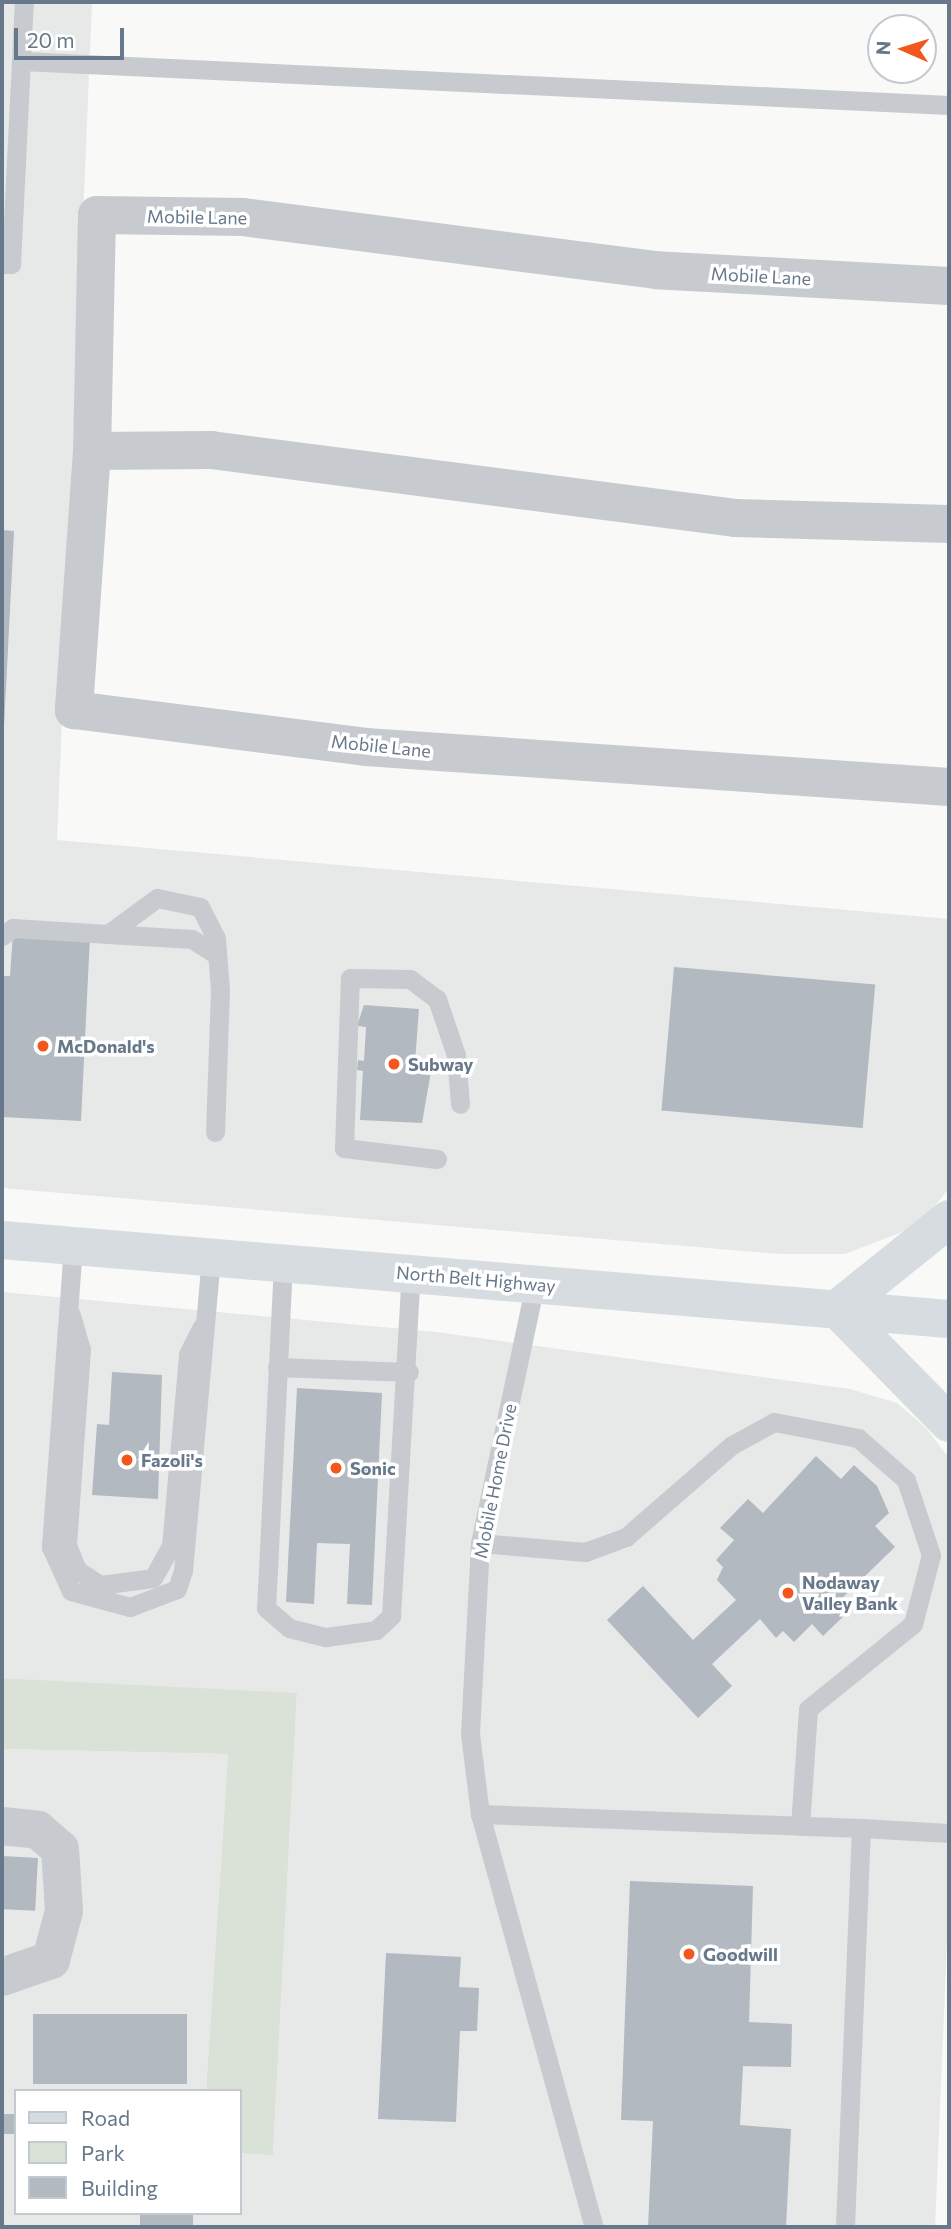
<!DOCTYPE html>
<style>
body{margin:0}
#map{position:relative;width:951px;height:2229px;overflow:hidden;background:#f9f9f7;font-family:Commissioner,sans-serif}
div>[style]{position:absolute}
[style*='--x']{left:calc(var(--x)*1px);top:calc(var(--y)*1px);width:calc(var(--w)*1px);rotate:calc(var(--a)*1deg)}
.built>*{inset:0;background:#e7e8e8}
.green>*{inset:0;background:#dae2d7}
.building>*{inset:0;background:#b2b9c0;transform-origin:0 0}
.lane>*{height:19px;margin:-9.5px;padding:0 9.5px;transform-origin:9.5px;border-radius:9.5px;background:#c7cbcf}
.street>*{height:38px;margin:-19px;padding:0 19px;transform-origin:19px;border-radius:19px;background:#c7cbcf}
.primary>*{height:38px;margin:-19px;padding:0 19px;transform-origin:19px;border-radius:19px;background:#d6dce0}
.dots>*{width:19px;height:19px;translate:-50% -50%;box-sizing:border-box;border:4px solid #fff;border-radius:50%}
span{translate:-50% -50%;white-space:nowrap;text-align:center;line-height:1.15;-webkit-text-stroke:7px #fff;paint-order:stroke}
.street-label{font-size:18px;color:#66788a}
.poi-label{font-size:18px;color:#66788a;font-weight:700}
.left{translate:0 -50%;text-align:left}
.frame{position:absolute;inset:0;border:4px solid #66788a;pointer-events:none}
.legend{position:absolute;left:14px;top:2089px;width:228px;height:126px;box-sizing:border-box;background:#fff;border:2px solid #c2c9d0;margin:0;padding:9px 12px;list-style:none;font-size:21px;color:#66788a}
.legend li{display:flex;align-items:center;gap:14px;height:35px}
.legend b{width:35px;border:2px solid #c2c9d0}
.north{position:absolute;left:867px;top:14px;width:70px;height:70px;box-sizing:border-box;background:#fff;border:2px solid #c2c9d0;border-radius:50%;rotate:273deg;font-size:19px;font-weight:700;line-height:28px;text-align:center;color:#66788a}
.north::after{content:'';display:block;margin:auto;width:24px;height:32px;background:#f2581e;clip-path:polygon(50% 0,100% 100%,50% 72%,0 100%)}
.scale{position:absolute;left:14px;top:28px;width:110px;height:32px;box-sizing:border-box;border:4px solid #66788a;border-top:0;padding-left:9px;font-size:21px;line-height:24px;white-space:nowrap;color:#66788a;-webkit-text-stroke:5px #fff;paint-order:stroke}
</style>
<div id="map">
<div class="built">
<div style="clip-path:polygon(2px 2px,92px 2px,57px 840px,949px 919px,949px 1188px,920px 1225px,845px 1254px,779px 1254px,2px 1188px)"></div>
<div style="clip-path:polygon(2px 1292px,436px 1332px,850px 1389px,897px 1403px,926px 1428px,949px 1458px,949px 1893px,935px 2227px,2px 2227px,2px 1749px,228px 1754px,206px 2091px,16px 2091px,16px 2213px,240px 2213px,240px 2153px,273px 2154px,297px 1694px,2px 1678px)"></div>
</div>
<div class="green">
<div style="clip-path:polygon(2px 1678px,297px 1693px,273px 2155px,240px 2153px,240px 2091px,206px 2091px,228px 1754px,2px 1749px)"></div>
</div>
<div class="building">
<div style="clip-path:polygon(2px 530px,14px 531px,4px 727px,2px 727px)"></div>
<div style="clip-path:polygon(13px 933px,90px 936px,81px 1121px,2px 1117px,2px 976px,10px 976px)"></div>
<div style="left:674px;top:967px;width:202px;height:144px;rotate:5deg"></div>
<div style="clip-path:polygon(364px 1005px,419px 1009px,415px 1062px,432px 1066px,422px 1123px,360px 1120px,363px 1071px,357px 1070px,358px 1060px,364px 1061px,366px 1027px,357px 1026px)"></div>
<div style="clip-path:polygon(112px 1372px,162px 1375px,158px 1499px,92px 1495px,97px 1424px,109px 1425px)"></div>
<div style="clip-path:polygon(297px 1388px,382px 1393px,372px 1605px,347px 1604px,350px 1544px,317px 1543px,314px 1604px,286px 1602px)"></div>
<div style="clip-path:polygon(816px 1456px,841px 1479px,854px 1465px,877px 1486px,889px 1513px,875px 1526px,895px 1547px,836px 1604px,846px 1614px,823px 1636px,812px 1624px,794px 1642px,783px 1631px,776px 1638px,760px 1619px,712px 1664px,732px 1686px,698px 1718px,607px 1620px,643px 1586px,693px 1640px,736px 1600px,717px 1580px,723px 1567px,716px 1560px,734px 1540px,720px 1528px,748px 1499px,763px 1513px)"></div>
<div style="left:2px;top:1856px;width:36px;height:53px;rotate:3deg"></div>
<div style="clip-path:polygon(630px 1881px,753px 1886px,749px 2022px,792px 2024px,791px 2067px,743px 2066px,740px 2125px,791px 2129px,786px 2227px,648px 2227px,653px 2121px,621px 2120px)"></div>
<div style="clip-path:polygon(386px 1953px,461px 1957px,459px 1987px,479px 1988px,477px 2031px,460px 2031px,456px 2122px,378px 2119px)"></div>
<div style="left:33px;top:2014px;width:154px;height:70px"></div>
<div style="left:2px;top:2114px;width:14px;height:20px"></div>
<div style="left:140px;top:2213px;width:53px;height:14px"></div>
</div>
<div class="lane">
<div style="--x:22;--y:61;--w:928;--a:2.72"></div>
<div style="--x:2;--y:264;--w:9;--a:0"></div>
<div style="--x:11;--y:264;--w:262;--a:-87.2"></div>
<div style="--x:108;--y:934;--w:84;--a:3.4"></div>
<div style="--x:192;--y:939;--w:30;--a:33"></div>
<div style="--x:2;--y:936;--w:14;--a:-36"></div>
<div style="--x:13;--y:928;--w:95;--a:3.6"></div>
<div style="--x:108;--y:934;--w:61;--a:-36.3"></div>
<div style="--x:157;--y:898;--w:44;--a:11.8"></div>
<div style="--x:200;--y:907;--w:35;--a:63"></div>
<div style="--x:216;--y:938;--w:52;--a:85.6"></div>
<div style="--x:220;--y:990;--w:142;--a:92"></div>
<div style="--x:437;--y:1159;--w:94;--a:-173.3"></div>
<div style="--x:344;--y:1148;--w:170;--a:-88"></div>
<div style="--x:350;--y:978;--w:60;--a:1"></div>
<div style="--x:410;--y:979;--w:34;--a:37"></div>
<div style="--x:437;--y:999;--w:59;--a:71.3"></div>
<div style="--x:456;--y:1055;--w:49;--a:85.3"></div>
<div style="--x:73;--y:1246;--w:302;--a:94.2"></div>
<div style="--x:51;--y:1547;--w:48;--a:65.6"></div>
<div style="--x:71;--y:1591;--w:61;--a:15.2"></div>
<div style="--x:130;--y:1607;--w:50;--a:-21"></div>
<div style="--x:177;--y:1589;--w:19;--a:-72"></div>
<div style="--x:183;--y:1571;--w:315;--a:-84.9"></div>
<div style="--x:283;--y:1263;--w:345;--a:92.8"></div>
<div style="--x:266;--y:1608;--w:30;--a:41"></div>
<div style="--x:289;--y:1628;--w:38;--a:14"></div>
<div style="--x:326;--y:1637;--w:50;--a:-8"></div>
<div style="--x:376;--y:1630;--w:21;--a:-43"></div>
<div style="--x:391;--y:1616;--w:343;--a:-86.7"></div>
<div style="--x:535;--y:1284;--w:265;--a:102"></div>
<div style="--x:480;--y:1543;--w:191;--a:93"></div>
<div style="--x:470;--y:1734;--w:81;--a:82.9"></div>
<div style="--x:480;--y:1814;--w:428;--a:74.6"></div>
<div style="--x:71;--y:1315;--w:35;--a:74"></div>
<div style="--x:81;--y:1349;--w:196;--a:94.1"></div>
<div style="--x:67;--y:1545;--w:27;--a:68"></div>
<div style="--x:77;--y:1570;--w:27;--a:33"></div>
<div style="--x:100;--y:1585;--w:53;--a:-7.5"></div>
<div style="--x:153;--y:1578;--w:37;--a:-61"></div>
<div style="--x:171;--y:1546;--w:193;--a:-84.9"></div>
<div style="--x:188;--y:1354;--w:30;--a:-63"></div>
<div style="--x:277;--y:1367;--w:132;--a:2.2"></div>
<div style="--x:480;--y:1543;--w:105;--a:4.9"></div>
<div style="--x:585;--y:1552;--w:44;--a:-20.1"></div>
<div style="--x:626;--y:1537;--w:140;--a:-41"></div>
<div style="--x:732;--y:1445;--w:48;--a:-28.7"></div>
<div style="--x:774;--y:1422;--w:86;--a:10.8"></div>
<div style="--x:858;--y:1438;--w:64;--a:41.2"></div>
<div style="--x:906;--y:1480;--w:79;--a:71.6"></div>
<div style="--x:931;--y:1555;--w:71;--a:104.6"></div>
<div style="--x:913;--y:1624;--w:135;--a:141"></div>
<div style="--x:808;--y:1709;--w:117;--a:93.9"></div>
<div style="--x:480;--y:1814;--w:381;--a:2.1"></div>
<div style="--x:861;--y:1828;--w:399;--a:92.3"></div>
<div style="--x:861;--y:1828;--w:88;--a:3.3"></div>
</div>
<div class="street">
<div style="--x:949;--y:286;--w:293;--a:-176.9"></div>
<div style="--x:656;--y:270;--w:415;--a:-172.7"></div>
<div style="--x:244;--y:217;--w:147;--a:-179.2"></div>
<div style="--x:97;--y:215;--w:236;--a:91.2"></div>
<div style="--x:92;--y:451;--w:260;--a:94"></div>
<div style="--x:74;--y:710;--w:294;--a:7.2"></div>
<div style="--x:366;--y:747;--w:584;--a:3.92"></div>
<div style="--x:92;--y:451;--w:119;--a:-0.5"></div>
<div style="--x:211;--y:450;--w:528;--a:7.39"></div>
<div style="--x:735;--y:518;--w:214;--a:1.6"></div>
<div style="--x:2;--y:1826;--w:36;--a:6"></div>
<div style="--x:38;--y:1830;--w:29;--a:41"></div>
<div style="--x:60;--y:1849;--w:62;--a:86.3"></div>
<div style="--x:64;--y:1911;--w:51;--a:104.9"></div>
<div style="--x:51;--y:1960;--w:52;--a:160.9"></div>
</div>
<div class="primary">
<div style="--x:949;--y:1219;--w:144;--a:141.2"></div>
<div style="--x:837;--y:1309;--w:160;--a:45.5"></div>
<div style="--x:2;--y:1240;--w:950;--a:4.77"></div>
</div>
<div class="dots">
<div style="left:43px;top:1046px;background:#f2581e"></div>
<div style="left:394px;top:1064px;background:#f2581e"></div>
<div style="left:127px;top:1460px;background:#f2581e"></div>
<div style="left:336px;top:1468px;background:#f2581e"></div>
<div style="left:788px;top:1593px;background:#f2581e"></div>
<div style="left:689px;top:1954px;background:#f2581e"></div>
</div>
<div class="street-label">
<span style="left:197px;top:217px;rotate:1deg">Mobile Lane</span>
<span style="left:761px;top:276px;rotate:3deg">Mobile Lane</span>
<span style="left:381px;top:746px;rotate:6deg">Mobile Lane</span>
<span style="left:476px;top:1279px;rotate:5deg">North Belt Highway</span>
<span style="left:495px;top:1481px;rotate:-79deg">Mobile Home Drive</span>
</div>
<div class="poi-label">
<span class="left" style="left:57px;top:1046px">McDonald's</span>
<span class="left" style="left:408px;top:1064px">Subway</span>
<span class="left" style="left:141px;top:1460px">Fazoli's</span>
<span class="left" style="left:350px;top:1468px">Sonic</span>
<span class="left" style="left:802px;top:1593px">Nodaway<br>Valley Bank</span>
<span class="left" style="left:703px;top:1954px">Goodwill</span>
</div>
<div class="frame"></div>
<ul class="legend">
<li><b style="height:9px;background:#d6dce0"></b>Road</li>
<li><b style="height:19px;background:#dae2d7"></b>Park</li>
<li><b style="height:19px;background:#b2b9c0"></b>Building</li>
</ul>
<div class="north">N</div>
<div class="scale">20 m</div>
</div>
